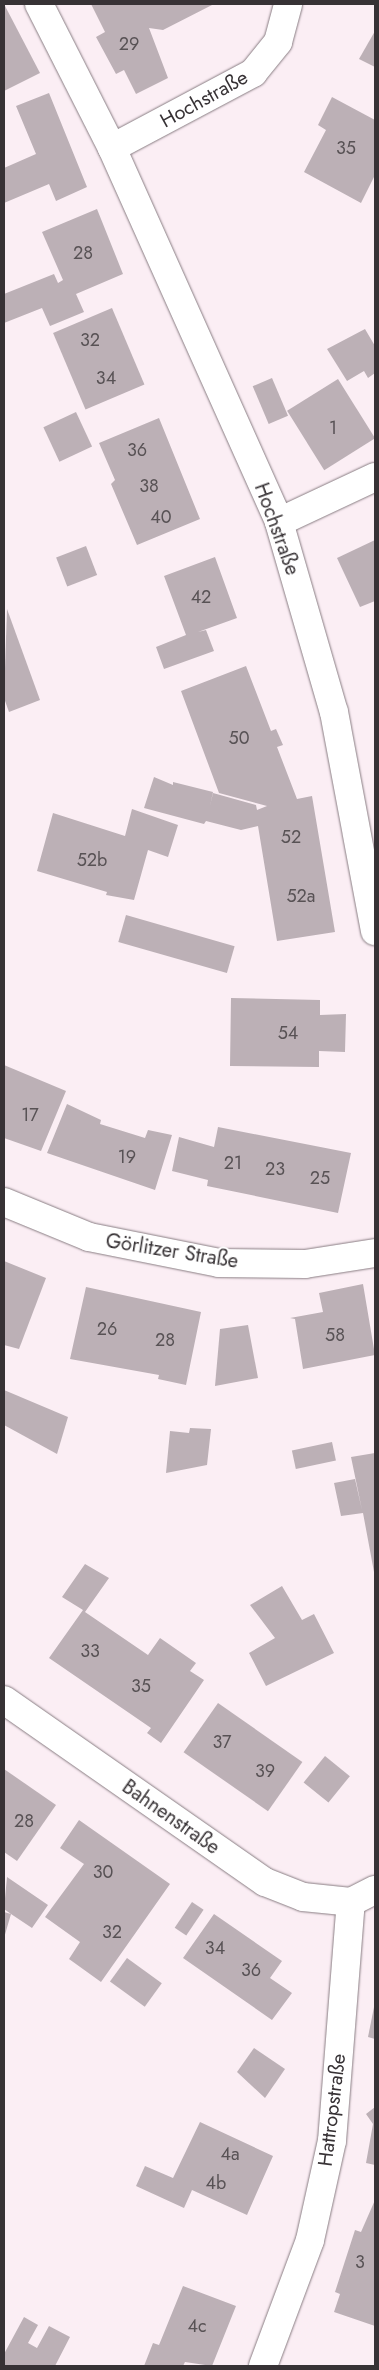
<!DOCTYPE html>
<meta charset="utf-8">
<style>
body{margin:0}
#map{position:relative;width:379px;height:2370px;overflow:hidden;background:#fbeef4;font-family:Jost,sans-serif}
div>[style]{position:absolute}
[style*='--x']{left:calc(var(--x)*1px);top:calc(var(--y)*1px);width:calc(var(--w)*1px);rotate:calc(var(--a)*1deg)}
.building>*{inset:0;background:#bcb0b6;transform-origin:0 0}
.roads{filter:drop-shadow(0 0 1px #897d83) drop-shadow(0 0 1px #897d83)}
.minor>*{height:28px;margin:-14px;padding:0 14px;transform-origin:14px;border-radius:14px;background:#fff}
span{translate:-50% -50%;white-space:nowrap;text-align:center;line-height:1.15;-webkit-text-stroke:4px #fff;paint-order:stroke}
.number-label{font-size:18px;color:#585255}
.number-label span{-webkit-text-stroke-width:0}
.street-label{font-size:20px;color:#373235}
.frame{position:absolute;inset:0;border:5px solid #373235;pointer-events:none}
</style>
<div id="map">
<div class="building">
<div style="clip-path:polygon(4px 4px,40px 73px,4px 91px)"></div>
<div style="clip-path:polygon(91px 4px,214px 4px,163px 30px,149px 28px,168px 78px,136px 94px,124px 70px,116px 74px,96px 37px,105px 32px)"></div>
<div style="clip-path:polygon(375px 31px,375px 67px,359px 59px)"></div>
<div style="clip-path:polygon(49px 93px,87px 187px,56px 201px,49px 184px,4px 203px,4px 168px,36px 154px,16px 106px)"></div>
<div style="clip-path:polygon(332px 97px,375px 120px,375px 175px,361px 203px,304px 172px,326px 130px,318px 125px)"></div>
<div style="clip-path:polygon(97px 209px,123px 274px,76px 294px,84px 312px,50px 326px,42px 308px,4px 323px,4px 294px,54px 274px,58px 283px,63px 280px,42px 232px)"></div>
<div style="left:112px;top:308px;width:83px;height:64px;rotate:67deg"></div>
<div style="clip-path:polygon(365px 329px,375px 346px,375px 373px,368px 378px,364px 371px,347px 381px,327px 349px)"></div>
<div style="left:272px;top:378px;width:41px;height:21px;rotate:67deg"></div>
<div style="left:338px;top:379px;width:70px;height:60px;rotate:58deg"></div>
<div style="left:76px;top:412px;width:38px;height:36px;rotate:65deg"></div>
<div style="clip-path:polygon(159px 418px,200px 519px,137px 545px,111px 484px,115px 480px,99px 443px)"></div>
<div style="clip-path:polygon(375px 540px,375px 601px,360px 607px,337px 558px)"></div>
<div style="left:86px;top:546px;width:31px;height:32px;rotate:69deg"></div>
<div style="clip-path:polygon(215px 557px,237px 618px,198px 632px,206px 630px,214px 651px,164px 669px,156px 647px,186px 635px,164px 576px)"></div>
<div style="clip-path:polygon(7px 609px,40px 700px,9px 712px,4px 698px)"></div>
<div style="clip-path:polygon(246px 666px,271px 731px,276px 729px,283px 745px,277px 747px,297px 799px,312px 796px,335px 932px,277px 941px,258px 826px,241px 830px,206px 821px,204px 824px,144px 808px,154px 777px,173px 785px,173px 782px,213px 792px,210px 806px,213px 793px,256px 805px,257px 810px,267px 806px,219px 793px,181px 691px)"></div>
<div style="clip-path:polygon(132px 809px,178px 825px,168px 857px,148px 850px,134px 900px,106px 895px,107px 892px,37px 871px,53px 813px,125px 836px)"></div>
<div style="left:126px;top:915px;width:113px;height:28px;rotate:16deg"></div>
<div style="clip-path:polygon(231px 998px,320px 1000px,320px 1015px,346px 1014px,345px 1052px,319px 1051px,319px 1067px,230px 1066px)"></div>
<div style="clip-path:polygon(4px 1065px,66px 1091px,41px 1151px,4px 1138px)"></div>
<div style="clip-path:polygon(67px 1104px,101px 1120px,100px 1124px,145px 1138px,148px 1130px,172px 1135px,155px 1190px,47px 1153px)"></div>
<div style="clip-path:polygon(218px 1127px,351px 1153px,338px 1213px,207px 1186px,208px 1180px,172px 1171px,179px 1137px,214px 1147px)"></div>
<div style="clip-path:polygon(4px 1261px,46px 1278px,19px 1349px,4px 1345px)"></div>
<div style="clip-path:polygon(363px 1284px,375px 1355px,303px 1369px,295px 1319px,290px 1318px,323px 1312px,319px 1293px)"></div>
<div style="clip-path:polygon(86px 1287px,201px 1312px,186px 1385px,158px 1379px,159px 1375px,70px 1359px)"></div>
<div style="clip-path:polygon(248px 1325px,258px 1378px,215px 1386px,220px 1329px)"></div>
<div style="clip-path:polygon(4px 1390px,68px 1417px,57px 1454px,4px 1425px)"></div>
<div style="clip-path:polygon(190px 1428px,211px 1429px,207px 1465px,166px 1473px,170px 1431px,189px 1433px)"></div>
<div style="left:332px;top:1442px;width:19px;height:41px;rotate:78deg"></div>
<div style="clip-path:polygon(375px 1453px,375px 1571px,374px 1572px,363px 1513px,341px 1516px,334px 1483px,355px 1479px,362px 1510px,351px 1457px)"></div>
<div style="clip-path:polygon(85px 1564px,109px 1578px,85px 1612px,148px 1655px,160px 1638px,196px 1663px,190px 1671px,204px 1680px,161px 1743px,147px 1733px,151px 1728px,49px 1658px,83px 1610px,62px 1597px)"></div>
<div style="clip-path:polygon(282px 1586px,302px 1620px,314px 1614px,334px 1653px,266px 1686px,249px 1653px,275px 1638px,250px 1605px)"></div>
<div style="left:218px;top:1703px;width:103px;height:60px;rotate:35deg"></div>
<div style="left:325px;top:1756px;width:32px;height:34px;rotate:39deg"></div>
<div style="clip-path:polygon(4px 1769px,56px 1805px,17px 1861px,4px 1852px)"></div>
<div style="clip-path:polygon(79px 1820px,170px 1884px,101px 1982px,69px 1959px,80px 1942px,45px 1917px,84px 1864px,60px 1848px)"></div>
<div style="clip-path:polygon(7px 1877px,48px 1905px,32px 1928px,11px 1914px,4px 1938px,4px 1912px,11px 1914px,4px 1909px)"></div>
<div style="left:192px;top:1902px;width:14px;height:31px;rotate:34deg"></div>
<div style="clip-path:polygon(214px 1914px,282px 1961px,270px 1978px,292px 1993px,272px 2020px,183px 1958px)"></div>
<div style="left:127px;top:1958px;width:43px;height:29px;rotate:36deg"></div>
<div style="clip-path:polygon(374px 2007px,375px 2007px,375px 2039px,368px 2037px)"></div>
<div style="clip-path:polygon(254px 2048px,285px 2069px,265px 2098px,237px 2072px)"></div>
<div style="clip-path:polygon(375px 2107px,375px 2165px,366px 2163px,373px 2124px,366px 2114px)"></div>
<div style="clip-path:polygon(200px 2122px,273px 2156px,247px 2215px,192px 2190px,184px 2208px,136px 2186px,145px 2166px,173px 2178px)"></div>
<div style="clip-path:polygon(375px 2200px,375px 2326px,334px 2312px,340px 2294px,335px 2292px,355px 2230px,361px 2232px)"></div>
<div style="clip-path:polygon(183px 2286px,236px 2306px,212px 2366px,185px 2362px,183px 2366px,144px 2366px,153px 2343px,159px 2345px)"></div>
<div style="clip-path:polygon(24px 2317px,38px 2325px,28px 2343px,37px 2348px,49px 2326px,70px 2337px,55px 2366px,4px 2366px,4px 2354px)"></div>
</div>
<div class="roads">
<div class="minor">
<div style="--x:39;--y:4;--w:161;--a:63.1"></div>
<div style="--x:112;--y:148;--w:410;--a:65.9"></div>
<div style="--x:279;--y:522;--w:198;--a:73.9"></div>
<div style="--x:334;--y:712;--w:223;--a:79.4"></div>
<div style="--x:112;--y:148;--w:160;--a:-28"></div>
<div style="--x:253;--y:73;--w:40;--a:-51"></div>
<div style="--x:278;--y:42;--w:39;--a:-75"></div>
<div style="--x:279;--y:522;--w:106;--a:-25.1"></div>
<div style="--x:4;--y:1202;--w:92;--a:22.4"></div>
<div style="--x:89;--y:1237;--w:133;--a:11.3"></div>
<div style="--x:219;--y:1263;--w:86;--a:0.7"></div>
<div style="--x:305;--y:1264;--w:71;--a:-8.9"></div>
<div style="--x:4;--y:1700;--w:318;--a:34.9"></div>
<div style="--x:265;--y:1882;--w:41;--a:21.5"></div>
<div style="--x:303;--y:1897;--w:48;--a:5.9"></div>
<div style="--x:263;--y:2366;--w:134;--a:-69.5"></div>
<div style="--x:310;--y:2240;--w:101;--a:-77.5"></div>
<div style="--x:332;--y:2141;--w:240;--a:-85.5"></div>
<div style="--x:351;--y:1902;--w:27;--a:-27"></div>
</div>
</div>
<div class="number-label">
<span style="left:129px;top:44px">29</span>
<span style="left:346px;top:148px">35</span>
<span style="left:83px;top:253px">28</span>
<span style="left:90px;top:340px">32</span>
<span style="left:106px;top:378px">34</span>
<span style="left:333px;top:428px">1</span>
<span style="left:137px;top:450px">36</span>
<span style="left:149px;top:486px">38</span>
<span style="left:161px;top:517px">40</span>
<span style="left:201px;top:597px">42</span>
<span style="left:239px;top:738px">50</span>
<span style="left:291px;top:837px">52</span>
<span style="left:92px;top:860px">52b</span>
<span style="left:301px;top:896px">52a</span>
<span style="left:288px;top:1033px">54</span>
<span style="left:30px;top:1115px">17</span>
<span style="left:127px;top:1157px">19</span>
<span style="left:233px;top:1163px">21</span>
<span style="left:275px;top:1169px">23</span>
<span style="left:320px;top:1178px">25</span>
<span style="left:107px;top:1329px">26</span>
<span style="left:335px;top:1335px">58</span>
<span style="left:165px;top:1340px">28</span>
<span style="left:90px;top:1651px">33</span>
<span style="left:141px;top:1686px">35</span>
<span style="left:222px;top:1742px">37</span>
<span style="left:265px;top:1771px">39</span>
<span style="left:24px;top:1821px">28</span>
<span style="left:103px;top:1872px">30</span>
<span style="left:112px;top:1932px">32</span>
<span style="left:215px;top:1948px">34</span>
<span style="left:251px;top:1970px">36</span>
<span style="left:230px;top:2154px">4a</span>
<span style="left:216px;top:2183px">4b</span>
<span style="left:360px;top:2262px">3</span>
<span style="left:197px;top:2326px">4c</span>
</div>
<div class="street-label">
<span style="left:204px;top:99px;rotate:-29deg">Hochstraße</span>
<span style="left:277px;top:529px;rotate:70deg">Hochstraße</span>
<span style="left:172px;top:1251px;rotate:9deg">Görlitzer Straße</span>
<span style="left:171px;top:1817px;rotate:35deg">Bahnenstraße</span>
<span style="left:332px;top:2110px;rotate:-83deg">Hattropstraße</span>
</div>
<div class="frame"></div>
</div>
